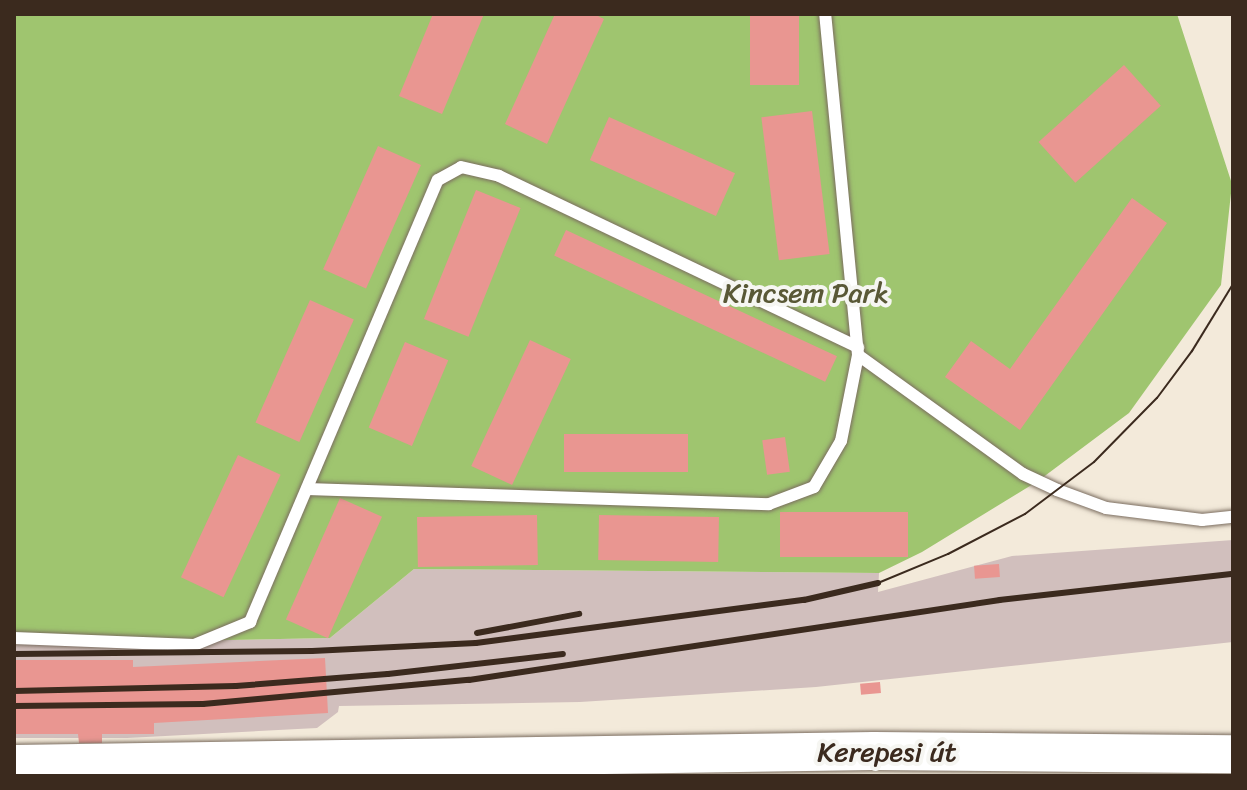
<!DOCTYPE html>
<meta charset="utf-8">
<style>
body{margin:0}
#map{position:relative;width:1247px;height:790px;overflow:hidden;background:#f3eada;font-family:Sriracha,sans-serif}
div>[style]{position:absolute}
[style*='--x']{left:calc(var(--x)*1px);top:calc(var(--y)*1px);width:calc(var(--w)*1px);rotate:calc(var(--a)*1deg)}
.industrial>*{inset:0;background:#d1bfbd}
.green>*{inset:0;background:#9fc56f}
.building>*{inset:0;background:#e99691;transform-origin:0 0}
.roads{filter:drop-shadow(0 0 2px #7b6d60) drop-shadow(0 0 2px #7b6d60)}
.service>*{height:12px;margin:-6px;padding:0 6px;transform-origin:6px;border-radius:6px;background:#fff}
.primary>*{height:38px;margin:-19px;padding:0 19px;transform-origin:19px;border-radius:19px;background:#fff}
.tram>*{height:2px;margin:-1px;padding:0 1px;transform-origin:1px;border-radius:1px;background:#3b2a1e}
.rail>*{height:6px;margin:-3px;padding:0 3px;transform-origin:3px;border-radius:3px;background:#3b2a1e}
span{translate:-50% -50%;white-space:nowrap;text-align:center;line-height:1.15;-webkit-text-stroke:8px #f6f6f2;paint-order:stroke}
.park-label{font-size:28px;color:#595836}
.street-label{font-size:28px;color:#3b2a1e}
.frame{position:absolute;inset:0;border:16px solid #3b2a1e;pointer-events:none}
</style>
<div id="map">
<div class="industrial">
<div style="clip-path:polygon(1233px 540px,1233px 642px,816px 687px,580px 702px,339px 706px,338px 712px,317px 728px,127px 738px,14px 738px,14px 644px,330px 638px,414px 569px,879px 573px,878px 592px,1012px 556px)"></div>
</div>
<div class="green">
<div style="clip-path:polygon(14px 14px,1177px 14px,1232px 184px,1221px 285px,1129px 413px,1038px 481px,922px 552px,879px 573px,414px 569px,330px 638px,14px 644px)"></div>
</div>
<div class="building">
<div style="clip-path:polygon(433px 14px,484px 14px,442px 114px,399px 96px)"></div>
<div style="clip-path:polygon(555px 14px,594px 14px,604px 19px,547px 144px,505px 124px)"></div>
<div style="left:750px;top:14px;width:49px;height:71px"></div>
<div style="left:1124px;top:65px;width:55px;height:115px;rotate:48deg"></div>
<div style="left:812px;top:111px;width:144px;height:51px;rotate:83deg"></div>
<div style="left:609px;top:117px;width:138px;height:47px;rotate:24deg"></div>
<div style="left:378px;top:146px;width:47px;height:135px;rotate:24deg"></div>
<div style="left:476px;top:190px;width:48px;height:139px;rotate:22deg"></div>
<div style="clip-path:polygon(1132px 198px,1167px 223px,1020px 430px,945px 377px,971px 341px,1010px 369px)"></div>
<div style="left:566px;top:230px;width:299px;height:28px;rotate:25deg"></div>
<div style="left:310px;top:300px;width:48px;height:134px;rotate:24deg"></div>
<div style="left:530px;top:340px;width:45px;height:139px;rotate:25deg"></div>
<div style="left:405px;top:342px;width:47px;height:93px;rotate:23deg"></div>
<div style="left:564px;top:434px;width:124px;height:38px"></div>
<div style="left:785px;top:437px;width:35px;height:23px;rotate:82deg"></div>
<div style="left:238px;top:455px;width:47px;height:135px;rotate:25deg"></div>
<div style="left:340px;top:498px;width:46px;height:133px;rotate:24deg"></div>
<div style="left:780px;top:512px;width:128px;height:45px"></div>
<div style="left:537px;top:515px;width:50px;height:120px;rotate:89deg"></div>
<div style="left:599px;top:515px;width:120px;height:45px;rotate:1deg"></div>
<div style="left:999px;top:564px;width:13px;height:25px;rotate:86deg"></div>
<div style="clip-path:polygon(325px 658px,328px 713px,154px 723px,154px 734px,102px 734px,102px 743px,79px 743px,78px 734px,14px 734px,14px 660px,133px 660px,133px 667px)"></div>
<div style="left:880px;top:682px;width:11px;height:20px;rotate:85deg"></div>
</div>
<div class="roads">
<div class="service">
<div style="--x:858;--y:355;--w:203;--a:35.8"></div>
<div style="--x:1023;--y:474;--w:38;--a:25"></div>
<div style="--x:1057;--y:490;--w:52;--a:20.2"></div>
<div style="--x:1106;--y:508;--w:97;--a:7.1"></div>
<div style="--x:1202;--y:520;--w:31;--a:-6"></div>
<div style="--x:307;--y:489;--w:462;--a:1.9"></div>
<div style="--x:769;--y:504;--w:48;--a:-20.7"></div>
<div style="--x:814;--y:487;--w:53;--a:-59.6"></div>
<div style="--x:841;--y:441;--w:88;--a:-78.8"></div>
<div style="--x:858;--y:355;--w:343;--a:-95.5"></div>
<div style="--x:14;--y:638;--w:180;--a:2.2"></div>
<div style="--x:194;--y:645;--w:61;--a:-22.3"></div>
<div style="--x:250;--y:622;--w:480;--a:-67"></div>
<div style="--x:438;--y:180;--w:26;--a:-29"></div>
<div style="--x:461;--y:167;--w:39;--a:13"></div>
<div style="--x:499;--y:176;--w:398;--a:25.5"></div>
</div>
<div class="primary">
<div style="--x:14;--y:764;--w:860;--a:-0.87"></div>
<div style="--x:874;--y:751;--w:359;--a:0.5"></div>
</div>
</div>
<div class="tram">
<div style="--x:878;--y:583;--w:76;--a:-22.5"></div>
<div style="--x:948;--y:554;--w:87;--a:-27.5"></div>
<div style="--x:1025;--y:514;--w:86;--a:-37"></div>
<div style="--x:1094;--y:462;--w:90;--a:-45.5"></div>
<div style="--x:1157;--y:398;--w:59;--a:-53.3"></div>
<div style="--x:1192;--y:351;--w:79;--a:-58.5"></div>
</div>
<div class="rail">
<div style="--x:477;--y:633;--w:104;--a:-10.6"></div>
<div style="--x:14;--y:654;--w:298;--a:-0.6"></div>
<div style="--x:312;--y:651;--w:164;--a:-2.8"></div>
<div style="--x:476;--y:643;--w:331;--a:-7.5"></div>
<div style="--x:804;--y:600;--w:76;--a:-12.9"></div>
<div style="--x:14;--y:691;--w:222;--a:-1.3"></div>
<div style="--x:236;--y:686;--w:152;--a:-4.5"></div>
<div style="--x:388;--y:674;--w:176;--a:-6.5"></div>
<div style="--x:14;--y:706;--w:189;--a:-0.6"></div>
<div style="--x:203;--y:704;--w:267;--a:-5.2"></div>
<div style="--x:469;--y:680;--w:537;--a:-8.57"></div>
<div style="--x:1000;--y:600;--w:234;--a:-6.4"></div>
</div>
<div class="park-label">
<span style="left:806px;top:293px">Kincsem Park</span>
</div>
<div class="street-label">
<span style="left:887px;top:752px">Kerepesi út</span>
</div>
<div class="frame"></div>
</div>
